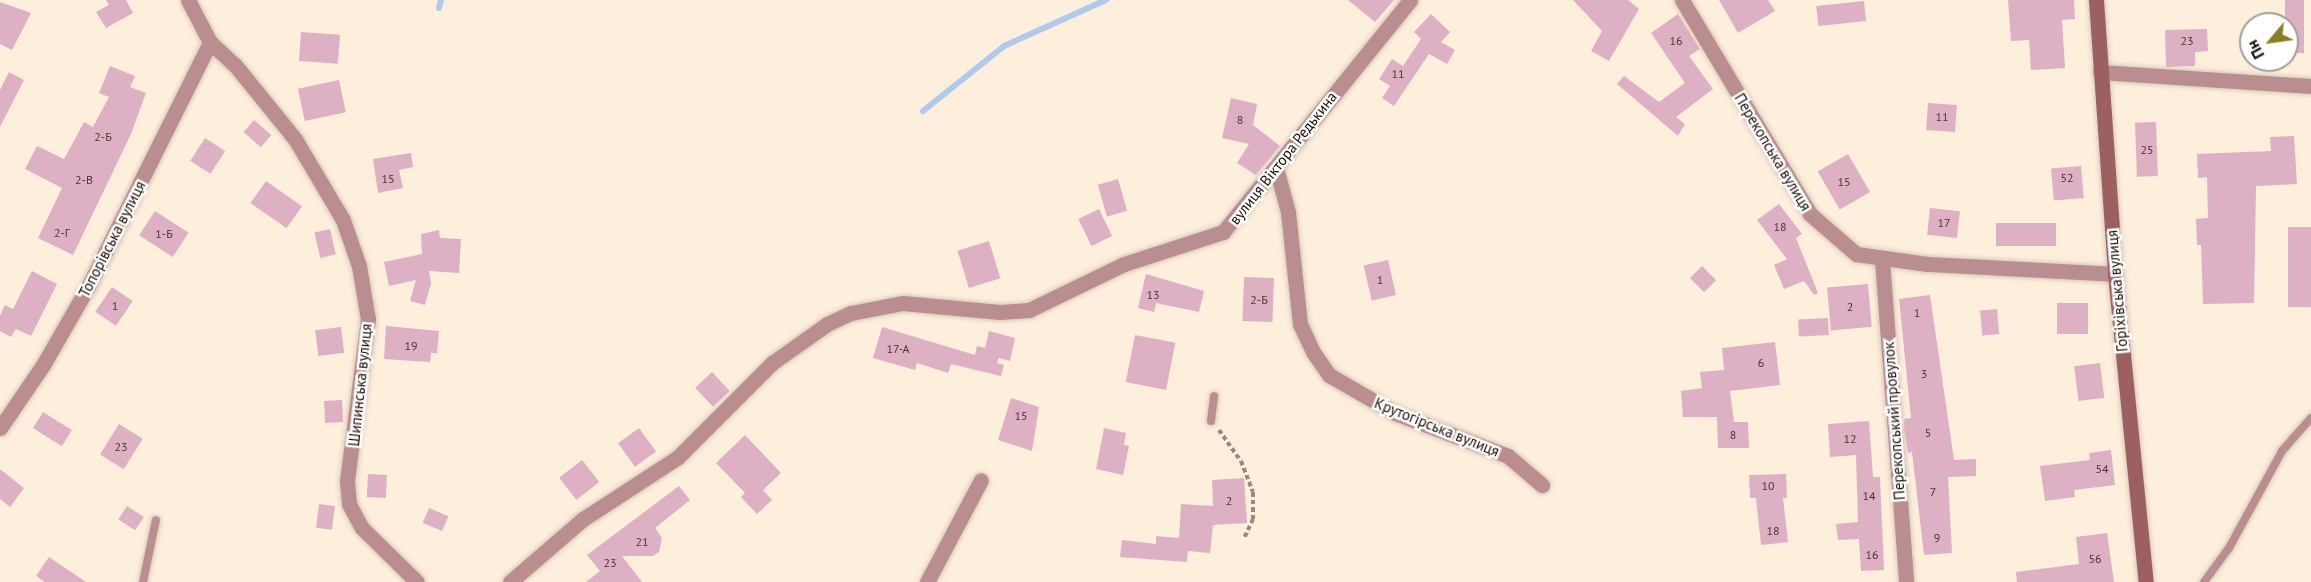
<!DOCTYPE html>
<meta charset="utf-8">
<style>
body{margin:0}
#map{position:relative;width:2311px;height:582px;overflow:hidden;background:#feeedc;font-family:"PT Sans",sans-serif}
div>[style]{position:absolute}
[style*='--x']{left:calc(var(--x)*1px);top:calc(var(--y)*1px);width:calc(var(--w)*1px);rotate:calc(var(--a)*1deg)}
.stream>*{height:6px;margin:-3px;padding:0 3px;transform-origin:3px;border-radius:3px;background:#b0caee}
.building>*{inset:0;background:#ddb0c4;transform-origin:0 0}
.path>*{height:4px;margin-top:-2px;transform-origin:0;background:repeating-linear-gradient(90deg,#978a7c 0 4.5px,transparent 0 7.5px)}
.roads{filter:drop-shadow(0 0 2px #d9cab9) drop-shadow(0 0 2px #d9cab9)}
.lane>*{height:8px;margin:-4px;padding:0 4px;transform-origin:4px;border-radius:4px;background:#ba8e90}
.street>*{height:15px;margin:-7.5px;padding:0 7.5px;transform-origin:7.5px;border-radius:7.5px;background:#ba8e90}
.secondary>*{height:15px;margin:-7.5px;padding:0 7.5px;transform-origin:7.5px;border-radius:7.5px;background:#9c5f62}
span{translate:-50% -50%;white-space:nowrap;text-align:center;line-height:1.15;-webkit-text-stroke:5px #fff;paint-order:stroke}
.number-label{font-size:12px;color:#483634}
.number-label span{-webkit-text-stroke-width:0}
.street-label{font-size:15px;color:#160d04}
.north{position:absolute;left:2239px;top:12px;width:60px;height:60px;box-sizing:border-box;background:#fff;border:2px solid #a29e9b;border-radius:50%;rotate:241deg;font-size:16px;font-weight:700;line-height:24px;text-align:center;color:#160d04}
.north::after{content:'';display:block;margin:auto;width:21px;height:27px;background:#8c7e25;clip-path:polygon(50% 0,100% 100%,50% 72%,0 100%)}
</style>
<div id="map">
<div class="stream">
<div style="--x:439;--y:8;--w:8;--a:-76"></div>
<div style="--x:923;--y:111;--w:104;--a:-38.7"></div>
<div style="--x:1004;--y:46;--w:112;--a:-24.3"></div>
</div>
<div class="building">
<div style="clip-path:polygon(106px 0,126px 0,133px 13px,106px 28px,96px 12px,109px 5px)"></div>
<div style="clip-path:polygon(1348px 0,1394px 0,1375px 22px)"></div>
<div style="clip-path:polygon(1573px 0,1628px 0,1639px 9px,1609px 61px,1591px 51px,1602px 31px)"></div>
<div style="clip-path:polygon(1719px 0,1768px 0,1775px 11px,1738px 33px)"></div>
<div style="clip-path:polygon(2008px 0,2074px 0,2075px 19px,2062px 20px,2065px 68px,2031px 70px,2029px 40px,2011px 41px)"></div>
<div style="left:2285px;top:0;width:19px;height:53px"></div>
<div style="left:1864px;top:1px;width:20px;height:48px;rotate:84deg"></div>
<div style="clip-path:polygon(0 2px,31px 13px,12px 50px,0 44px)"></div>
<div style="clip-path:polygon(1431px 14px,1450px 32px,1441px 42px,1455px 50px,1447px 64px,1429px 54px,1394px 106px,1382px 98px,1390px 86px,1379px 79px,1392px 59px,1403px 66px,1421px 39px,1414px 32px)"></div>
<div style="clip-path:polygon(1678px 14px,1700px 49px,1689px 56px,1713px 89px,1676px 117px,1685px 124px,1678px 136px,1617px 84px,1624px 76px,1659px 102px,1685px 83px,1651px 33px)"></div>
<div style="clip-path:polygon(2207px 29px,2208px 51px,2195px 52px,2195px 66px,2166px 67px,2165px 30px)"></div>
<div style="left:301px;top:32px;width:39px;height:29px;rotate:4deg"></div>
<div style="clip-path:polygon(110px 66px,135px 76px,130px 87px,146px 93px,131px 134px,73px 255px,38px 238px,62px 188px,25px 169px,37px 146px,64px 159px,84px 122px,93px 127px,109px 97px,99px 93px)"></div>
<div style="clip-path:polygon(9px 72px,24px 80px,0 127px,0 90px)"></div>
<div style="left:339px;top:80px;width:33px;height:42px;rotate:78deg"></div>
<div style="clip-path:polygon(1231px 98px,1257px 104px,1253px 125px,1280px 146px,1256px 175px,1237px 163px,1249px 144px,1222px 138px)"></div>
<div style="left:1928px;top:103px;width:29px;height:27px;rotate:4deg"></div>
<div style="left:254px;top:120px;width:23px;height:16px;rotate:41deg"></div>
<div style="left:2156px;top:122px;width:54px;height:21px;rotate:88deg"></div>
<div style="clip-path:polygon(2294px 136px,2297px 184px,2256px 186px,2254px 303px,2203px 304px,2201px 245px,2197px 245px,2196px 219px,2208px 218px,2207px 177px,2198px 178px,2197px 154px,2271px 151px,2270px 137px)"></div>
<div style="left:205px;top:138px;width:24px;height:27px;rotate:33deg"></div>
<div style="clip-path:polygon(411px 153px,413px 167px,399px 170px,403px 188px,378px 193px,373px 159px)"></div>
<div style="left:1848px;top:154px;width:44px;height:35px;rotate:60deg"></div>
<div style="left:2081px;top:166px;width:32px;height:30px;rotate:85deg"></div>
<div style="left:1118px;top:179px;width:33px;height:21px;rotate:74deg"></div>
<div style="left:266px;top:181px;width:44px;height:27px;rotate:35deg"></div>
<div style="clip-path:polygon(1779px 204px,1802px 234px,1796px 238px,1818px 293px,1814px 295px,1804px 281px,1784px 289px,1774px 265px,1787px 259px,1757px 220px)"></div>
<div style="left:1930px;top:208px;width:30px;height:27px;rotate:6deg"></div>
<div style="left:1099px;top:209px;width:30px;height:23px;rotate:64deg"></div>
<div style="left:155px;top:211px;width:40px;height:29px;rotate:33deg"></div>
<div style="left:1996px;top:223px;width:60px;height:23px"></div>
<div style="left:2311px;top:227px;width:80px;height:23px;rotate:90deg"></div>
<div style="left:330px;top:229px;width:26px;height:16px;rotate:77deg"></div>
<div style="clip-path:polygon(439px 230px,440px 238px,461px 239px,459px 273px,429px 271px,431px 283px,425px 305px,410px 301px,416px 280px,389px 286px,384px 262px,422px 254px,421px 234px)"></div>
<div style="left:989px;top:241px;width:39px;height:33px;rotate:73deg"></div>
<div style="left:1388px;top:260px;width:36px;height:25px;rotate:77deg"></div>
<div style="left:1702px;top:266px;width:20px;height:17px;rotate:45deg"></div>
<div style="clip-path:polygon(32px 271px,57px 284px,31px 336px,16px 329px,11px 337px,0 331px,0 316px,5px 305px,13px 309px)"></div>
<div style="clip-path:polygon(1146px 274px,1204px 291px,1199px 312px,1156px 303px,1154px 312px,1138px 308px)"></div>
<div style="left:1244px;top:277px;width:30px;height:44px;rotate:2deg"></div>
<div style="left:1868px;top:284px;width:43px;height:41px;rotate:85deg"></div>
<div style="left:112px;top:287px;width:25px;height:30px;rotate:34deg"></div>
<div style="clip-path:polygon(1930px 295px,1954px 460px,1976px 459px,1976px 476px,1948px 477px,1952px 553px,1924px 555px,1912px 452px,1908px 453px,1904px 429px,1904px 419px,1911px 418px,1899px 299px)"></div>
<div style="left:2057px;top:303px;width:31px;height:31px"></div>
<div style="left:1997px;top:309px;width:25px;height:17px;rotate:85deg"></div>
<div style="left:1828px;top:318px;width:17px;height:30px;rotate:87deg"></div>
<div style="clip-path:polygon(386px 326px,439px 331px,437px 353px,431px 353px,430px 362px,384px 359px)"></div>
<div style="left:341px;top:327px;width:26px;height:26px;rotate:83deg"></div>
<div style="clip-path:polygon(882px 327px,975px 355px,977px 346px,985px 348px,989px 331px,1015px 338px,1010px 361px,999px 358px,997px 363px,1004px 365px,1001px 376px,951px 364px,948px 373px,917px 363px,915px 370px,873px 358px)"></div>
<div style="left:1135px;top:335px;width:41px;height:48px;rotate:11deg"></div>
<div style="clip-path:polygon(1775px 342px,1780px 385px,1730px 391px,1734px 422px,1748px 422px,1749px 448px,1718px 448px,1717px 417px,1683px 417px,1681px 391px,1702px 388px,1700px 372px,1724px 370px,1722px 348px)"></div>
<div style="left:2100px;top:363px;width:35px;height:26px;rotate:83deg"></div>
<div style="left:712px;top:372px;width:26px;height:23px;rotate:47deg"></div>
<div style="clip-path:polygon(1011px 398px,1039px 407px,1032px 451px,998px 440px)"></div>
<div style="left:342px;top:400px;width:22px;height:18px;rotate:87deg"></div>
<div style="left:43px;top:412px;width:34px;height:19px;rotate:32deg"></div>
<div style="clip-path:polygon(1869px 421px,1873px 477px,1880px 477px,1884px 570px,1861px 571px,1859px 539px,1838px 540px,1836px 524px,1858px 522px,1856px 455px,1830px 457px,1828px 424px)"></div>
<div style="left:119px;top:424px;width:28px;height:36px;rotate:32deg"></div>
<div style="left:639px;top:428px;width:29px;height:26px;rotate:54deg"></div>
<div style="clip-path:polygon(1104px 428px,1126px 433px,1124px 445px,1129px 446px,1123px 475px,1096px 469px)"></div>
<div style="clip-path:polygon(745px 435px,781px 473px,763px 490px,772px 500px,757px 514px,741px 497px,745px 493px,716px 463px)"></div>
<div style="clip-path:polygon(2111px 450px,2115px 485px,2074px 490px,2075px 497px,2045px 501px,2040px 466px,2090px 460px,2089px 453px)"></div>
<div style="left:582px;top:460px;width:28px;height:29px;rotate:52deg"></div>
<div style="clip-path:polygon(0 469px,24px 488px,10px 507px,0 499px)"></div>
<div style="left:368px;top:474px;width:19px;height:23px;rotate:3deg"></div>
<div style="clip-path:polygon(1786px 474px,1787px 498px,1783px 498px,1788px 542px,1761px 545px,1756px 498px,1750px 498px,1749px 475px)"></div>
<div style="clip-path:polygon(1244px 478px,1247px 523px,1213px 525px,1210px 553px,1188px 551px,1187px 562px,1120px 557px,1122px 540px,1156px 544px,1156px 536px,1179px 538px,1181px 504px,1213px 506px,1212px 480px)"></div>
<div style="clip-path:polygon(679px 486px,690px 500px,655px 528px,662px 538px,659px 552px,653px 556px,622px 556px,642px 582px,586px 582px,600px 571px,587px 555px)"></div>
<div style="left:319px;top:504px;width:16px;height:24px;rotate:7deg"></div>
<div style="left:127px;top:506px;width:20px;height:16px;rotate:33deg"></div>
<div style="left:429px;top:508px;width:21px;height:16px;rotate:23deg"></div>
<div style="clip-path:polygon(2107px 533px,2114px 582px,2017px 582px,2016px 572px,2079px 564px,2076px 537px)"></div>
<div style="clip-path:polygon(49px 557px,86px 582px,45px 582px,36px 576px)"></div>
</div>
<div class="path">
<div style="--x:1219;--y:430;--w:38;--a:55"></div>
<div style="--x:1241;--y:461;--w:33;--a:69"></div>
<div style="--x:1253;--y:492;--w:27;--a:90"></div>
<div style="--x:1253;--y:519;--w:21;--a:115"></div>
</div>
<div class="roads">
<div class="lane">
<div style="--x:1211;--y:421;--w:25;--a:-83"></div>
<div style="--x:143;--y:582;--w:63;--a:-78.2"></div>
<div style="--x:2204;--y:582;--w:42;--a:-53.7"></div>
<div style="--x:2229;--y:548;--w:111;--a:-61.3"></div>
<div style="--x:2282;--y:451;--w:44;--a:-48.7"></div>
</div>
<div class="street">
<div style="--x:188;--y:0;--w:47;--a:62.4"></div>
<div style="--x:210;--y:42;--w:34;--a:43"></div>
<div style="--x:235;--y:65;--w:95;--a:51"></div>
<div style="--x:295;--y:139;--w:94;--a:59.3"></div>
<div style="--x:343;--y:220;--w:49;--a:70.8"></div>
<div style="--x:359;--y:266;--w:54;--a:80.4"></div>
<div style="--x:368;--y:319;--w:163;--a:97.4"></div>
<div style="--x:347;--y:481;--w:23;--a:85"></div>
<div style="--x:349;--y:504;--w:27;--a:62"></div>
<div style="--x:362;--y:528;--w:77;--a:44.5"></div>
<div style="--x:1682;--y:0;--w:249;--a:59.1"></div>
<div style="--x:1810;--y:214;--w:61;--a:41"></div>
<div style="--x:1856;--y:254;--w:72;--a:8"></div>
<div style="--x:1927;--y:264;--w:188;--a:3"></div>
<div style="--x:2100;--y:72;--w:211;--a:3.8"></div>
<div style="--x:1276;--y:168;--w:46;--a:74.7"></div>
<div style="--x:1288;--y:212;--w:113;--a:83.9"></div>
<div style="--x:1300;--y:324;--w:31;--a:65"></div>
<div style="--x:1313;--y:352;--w:28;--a:55"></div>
<div style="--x:1329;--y:375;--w:76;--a:29.9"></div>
<div style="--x:1395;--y:413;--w:121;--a:20.8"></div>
<div style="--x:1508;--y:456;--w:45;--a:40.5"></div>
<div style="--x:1882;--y:260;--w:323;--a:85.7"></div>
<div style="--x:0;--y:428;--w:76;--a:-55.7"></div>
<div style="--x:43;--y:365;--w:92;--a:-60.1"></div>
<div style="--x:89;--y:285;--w:271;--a:-63.5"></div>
<div style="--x:510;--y:582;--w:96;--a:-40.8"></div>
<div style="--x:583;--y:519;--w:113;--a:-33.1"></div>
<div style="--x:678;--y:457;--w:133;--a:-45"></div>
<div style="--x:772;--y:363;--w:67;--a:-35.3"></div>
<div style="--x:827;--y:324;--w:26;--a:-25"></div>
<div style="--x:851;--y:313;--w:53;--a:-10.9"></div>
<div style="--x:903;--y:303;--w:97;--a:5.3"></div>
<div style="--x:1000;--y:312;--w:29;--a:-4"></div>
<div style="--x:1029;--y:310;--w:106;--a:-25.8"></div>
<div style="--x:1124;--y:264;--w:104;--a:-17.9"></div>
<div style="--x:1223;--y:232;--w:298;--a:-51.1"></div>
<div style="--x:927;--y:582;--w:115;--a:-62.1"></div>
</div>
<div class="secondary">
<div style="--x:2096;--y:0;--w:275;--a:86"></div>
<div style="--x:2115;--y:274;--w:310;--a:84.3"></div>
</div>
</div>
<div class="number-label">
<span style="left:1676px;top:41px">16</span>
<span style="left:2187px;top:41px">23</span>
<span style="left:1398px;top:74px">11</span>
<span style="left:1942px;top:117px">11</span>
<span style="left:1240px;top:120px">8</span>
<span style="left:103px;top:137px">2-Б</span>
<span style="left:2147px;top:150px">25</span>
<span style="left:2067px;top:178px">52</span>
<span style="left:388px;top:179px">15</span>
<span style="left:84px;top:180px">2-В</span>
<span style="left:1844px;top:182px">15</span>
<span style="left:1944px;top:223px">17</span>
<span style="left:1780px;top:227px">18</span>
<span style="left:62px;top:233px">2-Г</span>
<span style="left:164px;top:234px">1-Б</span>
<span style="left:1380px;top:280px">1</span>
<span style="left:1153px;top:295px">13</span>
<span style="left:1259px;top:300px">2-Б</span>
<span style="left:115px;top:306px">1</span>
<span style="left:1850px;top:307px">2</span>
<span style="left:1917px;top:313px">1</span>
<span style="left:411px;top:346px">19</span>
<span style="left:898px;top:349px">17-А</span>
<span style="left:1761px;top:363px">6</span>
<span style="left:1924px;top:374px">3</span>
<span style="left:1021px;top:416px">15</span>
<span style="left:1928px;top:433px">5</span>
<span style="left:1733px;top:435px">8</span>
<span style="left:1850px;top:439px">12</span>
<span style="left:121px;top:447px">23</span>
<span style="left:2102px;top:469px">54</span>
<span style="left:1768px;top:486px">10</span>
<span style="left:1933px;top:492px">7</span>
<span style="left:1869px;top:496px">14</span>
<span style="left:1229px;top:501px">2</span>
<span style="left:1773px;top:531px">18</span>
<span style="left:1937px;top:538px">9</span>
<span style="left:642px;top:542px">21</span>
<span style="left:1872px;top:555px">16</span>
<span style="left:2095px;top:559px">56</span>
<span style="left:610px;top:563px">23</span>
</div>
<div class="street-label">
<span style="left:1773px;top:152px;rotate:59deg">Перекопська вулиця</span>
<span style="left:1283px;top:158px;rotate:-52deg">вулиця Віктора Редькина</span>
<span style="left:112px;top:239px;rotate:-63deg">Топорівська вулиця</span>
<span style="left:2117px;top:291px;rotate:-95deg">Горіхівська вулиця</span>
<span style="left:360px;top:385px;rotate:-84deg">Шипинська вулиця</span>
<span style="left:1894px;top:421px;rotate:-94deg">Перекопський провулок</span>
<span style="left:1437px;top:427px;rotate:22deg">Крутогірська вулиця</span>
</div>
<div class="north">Пн</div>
</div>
